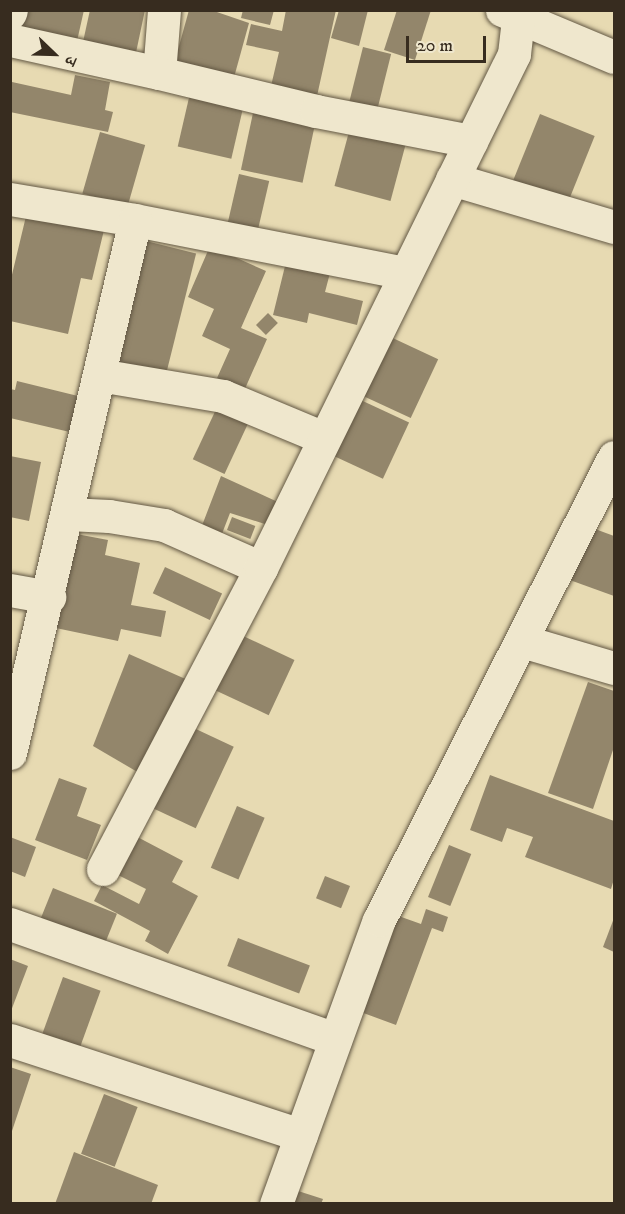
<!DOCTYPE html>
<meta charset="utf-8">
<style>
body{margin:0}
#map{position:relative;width:625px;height:1214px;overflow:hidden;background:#e7dab2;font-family:"IM FELL DW Pica","Noto Serif Devanagari",serif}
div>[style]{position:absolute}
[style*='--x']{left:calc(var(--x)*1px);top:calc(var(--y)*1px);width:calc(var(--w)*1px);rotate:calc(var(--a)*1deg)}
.building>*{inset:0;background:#93866b;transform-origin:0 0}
.roads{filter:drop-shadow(0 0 2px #635844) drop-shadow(0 0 2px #635844)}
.minor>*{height:33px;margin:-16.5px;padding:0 16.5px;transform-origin:16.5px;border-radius:16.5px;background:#efe7cd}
span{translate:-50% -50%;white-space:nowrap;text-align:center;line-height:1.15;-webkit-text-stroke:4.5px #efe7cd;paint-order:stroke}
.frame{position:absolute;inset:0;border:12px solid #372c1f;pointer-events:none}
.north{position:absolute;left:24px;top:24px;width:60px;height:60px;-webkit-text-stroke:4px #efe7cd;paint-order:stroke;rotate:113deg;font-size:16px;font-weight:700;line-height:24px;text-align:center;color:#372c1f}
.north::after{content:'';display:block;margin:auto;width:21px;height:27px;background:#372c1f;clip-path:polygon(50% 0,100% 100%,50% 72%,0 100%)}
.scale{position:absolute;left:406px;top:36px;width:80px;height:27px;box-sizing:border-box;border:3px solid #372c1f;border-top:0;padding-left:8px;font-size:18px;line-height:21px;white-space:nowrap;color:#372c1f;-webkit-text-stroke:4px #efe7cd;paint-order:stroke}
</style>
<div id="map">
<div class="building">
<div style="clip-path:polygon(21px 10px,84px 10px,75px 50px,15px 36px)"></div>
<div style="clip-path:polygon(90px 10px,145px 10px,134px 62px,81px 51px)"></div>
<div style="clip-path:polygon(189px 10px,211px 10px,249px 23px,233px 81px,174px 64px)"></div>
<div style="clip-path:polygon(243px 10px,274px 10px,270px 25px,241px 18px)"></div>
<div style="clip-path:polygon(286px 10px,336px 10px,317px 96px,271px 86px,279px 52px,246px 45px,251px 24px,282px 31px)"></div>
<div style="clip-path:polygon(339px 10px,368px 10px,359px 46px,331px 38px)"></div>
<div style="clip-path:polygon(397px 10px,431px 10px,415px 60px,384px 50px)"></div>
<div style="left:363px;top:47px;width:29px;height:58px;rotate:14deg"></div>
<div style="clip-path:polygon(75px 75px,110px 82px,105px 110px,113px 112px,108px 132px,10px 112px,12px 82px,71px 95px)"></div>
<div style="left:191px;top:89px;width:55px;height:59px;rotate:13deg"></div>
<div style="left:253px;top:113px;width:63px;height:58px;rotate:12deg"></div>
<div style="left:540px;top:114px;width:59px;height:75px;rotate:22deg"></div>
<div style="left:350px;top:128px;width:58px;height:60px;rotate:15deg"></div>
<div style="left:100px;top:132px;width:47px;height:64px;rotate:16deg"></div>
<div style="left:239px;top:174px;width:31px;height:63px;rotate:13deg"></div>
<div style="clip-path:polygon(27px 212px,104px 230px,92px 280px,81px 278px,68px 334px,10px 321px,10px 283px)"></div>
<div style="left:134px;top:238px;width:64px;height:128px;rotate:14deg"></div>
<div style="clip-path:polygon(210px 246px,266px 271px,241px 328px,267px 339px,244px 391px,217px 378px,230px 349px,202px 336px,214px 309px,188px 297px)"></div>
<div style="clip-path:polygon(286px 262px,330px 273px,325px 292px,363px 301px,357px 325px,309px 313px,307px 323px,273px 315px)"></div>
<div style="left:268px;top:313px;width:14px;height:17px;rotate:45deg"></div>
<div style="left:382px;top:333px;width:62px;height:65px;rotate:25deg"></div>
<div style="clip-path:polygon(17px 381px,82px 397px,74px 433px,10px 418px,10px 389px,15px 390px)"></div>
<div style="left:352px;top:396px;width:63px;height:62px;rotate:25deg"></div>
<div style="left:219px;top:403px;width:35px;height:62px;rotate:25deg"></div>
<div style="clip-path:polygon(10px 456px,41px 462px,29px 521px,10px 517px)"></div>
<div style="clip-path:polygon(221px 476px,280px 503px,271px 526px,230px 513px,218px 544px,198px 536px)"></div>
<div style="left:232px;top:517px;width:25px;height:14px;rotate:21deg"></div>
<div style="clip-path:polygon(587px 526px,614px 536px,614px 596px,567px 579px)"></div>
<div style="clip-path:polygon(71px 533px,108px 540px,105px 555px,140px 563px,131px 605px,166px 611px,161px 637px,121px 629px,118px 641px,51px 627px)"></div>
<div style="left:165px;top:567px;width:63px;height:29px;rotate:25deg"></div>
<div style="left:241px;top:635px;width:59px;height:61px;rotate:25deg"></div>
<div style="clip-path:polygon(129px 654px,190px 681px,146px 777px,93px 746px)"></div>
<div style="clip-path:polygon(588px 682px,614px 691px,614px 747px,593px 809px,548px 793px)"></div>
<div style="left:183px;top:723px;width:56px;height:90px;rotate:25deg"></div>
<div style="clip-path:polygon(490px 775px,614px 821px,614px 879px,611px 889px,525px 857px,533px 837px,507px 828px,502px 842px,470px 830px)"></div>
<div style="clip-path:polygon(59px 778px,87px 788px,77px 816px,101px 825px,87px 860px,35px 840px)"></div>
<div style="left:237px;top:806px;width:30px;height:67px;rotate:23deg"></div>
<div style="clip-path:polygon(126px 831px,183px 861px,172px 882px,198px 896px,168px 954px,145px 941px,150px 931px,94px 901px,102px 885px,139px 904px,146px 889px,106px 869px)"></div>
<div style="clip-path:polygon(10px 837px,36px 847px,25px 877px,10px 871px)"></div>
<div style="left:449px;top:845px;width:24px;height:56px;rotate:22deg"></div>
<div style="left:325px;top:876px;width:27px;height:24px;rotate:22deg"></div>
<div style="left:53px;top:888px;width:69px;height:42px;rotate:22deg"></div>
<div style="clip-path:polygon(426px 909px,448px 917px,443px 932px,432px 928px,396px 1025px,358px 1011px,393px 914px,421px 924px)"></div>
<div style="clip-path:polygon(614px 918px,614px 952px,603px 947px)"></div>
<div style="left:238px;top:938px;width:77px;height:30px;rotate:21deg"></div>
<div style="clip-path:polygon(10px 959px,28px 966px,11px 1011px,10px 1011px)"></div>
<div style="left:63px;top:977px;width:40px;height:70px;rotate:20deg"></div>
<div style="clip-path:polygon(10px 1067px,31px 1074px,11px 1134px,10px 1134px)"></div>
<div style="left:104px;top:1094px;width:36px;height:64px;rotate:21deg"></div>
<div style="clip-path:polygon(74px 1152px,158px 1185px,151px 1204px,55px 1204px)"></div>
<div style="clip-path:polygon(295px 1190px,323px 1199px,321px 1204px,291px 1204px)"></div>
</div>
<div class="roads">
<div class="minor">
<div style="--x:164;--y:10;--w:63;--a:94.5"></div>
<div style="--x:159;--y:73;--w:162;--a:13.6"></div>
<div style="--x:316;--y:111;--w:158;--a:11"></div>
<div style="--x:502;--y:10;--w:121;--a:22.8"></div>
<div style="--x:10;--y:13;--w:3;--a:-72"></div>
<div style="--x:10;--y:40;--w:153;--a:12.5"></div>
<div style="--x:452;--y:179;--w:169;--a:16.5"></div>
<div style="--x:10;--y:199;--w:127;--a:9.5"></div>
<div style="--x:135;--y:220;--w:275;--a:11.1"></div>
<div style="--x:99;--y:375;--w:126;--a:9.6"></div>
<div style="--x:223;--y:396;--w:109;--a:22.6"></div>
<div style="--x:68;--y:514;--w:41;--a:2.8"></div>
<div style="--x:109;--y:516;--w:56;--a:9.3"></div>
<div style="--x:164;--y:525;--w:106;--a:23.9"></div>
<div style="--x:10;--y:590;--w:40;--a:10"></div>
<div style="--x:522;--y:641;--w:96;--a:16.4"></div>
<div style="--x:10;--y:753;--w:547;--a:-76.8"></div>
<div style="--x:103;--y:869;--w:340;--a:-62.3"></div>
<div style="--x:261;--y:568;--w:573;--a:-63.79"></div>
<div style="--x:514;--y:54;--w:44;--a:-83.5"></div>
<div style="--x:10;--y:924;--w:345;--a:19.5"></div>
<div style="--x:10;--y:1040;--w:306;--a:18.1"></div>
<div style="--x:276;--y:1204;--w:302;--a:-70.1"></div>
<div style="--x:379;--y:920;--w:519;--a:-63.09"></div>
</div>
</div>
<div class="frame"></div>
<div class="north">उ</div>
<div class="scale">20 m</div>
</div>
